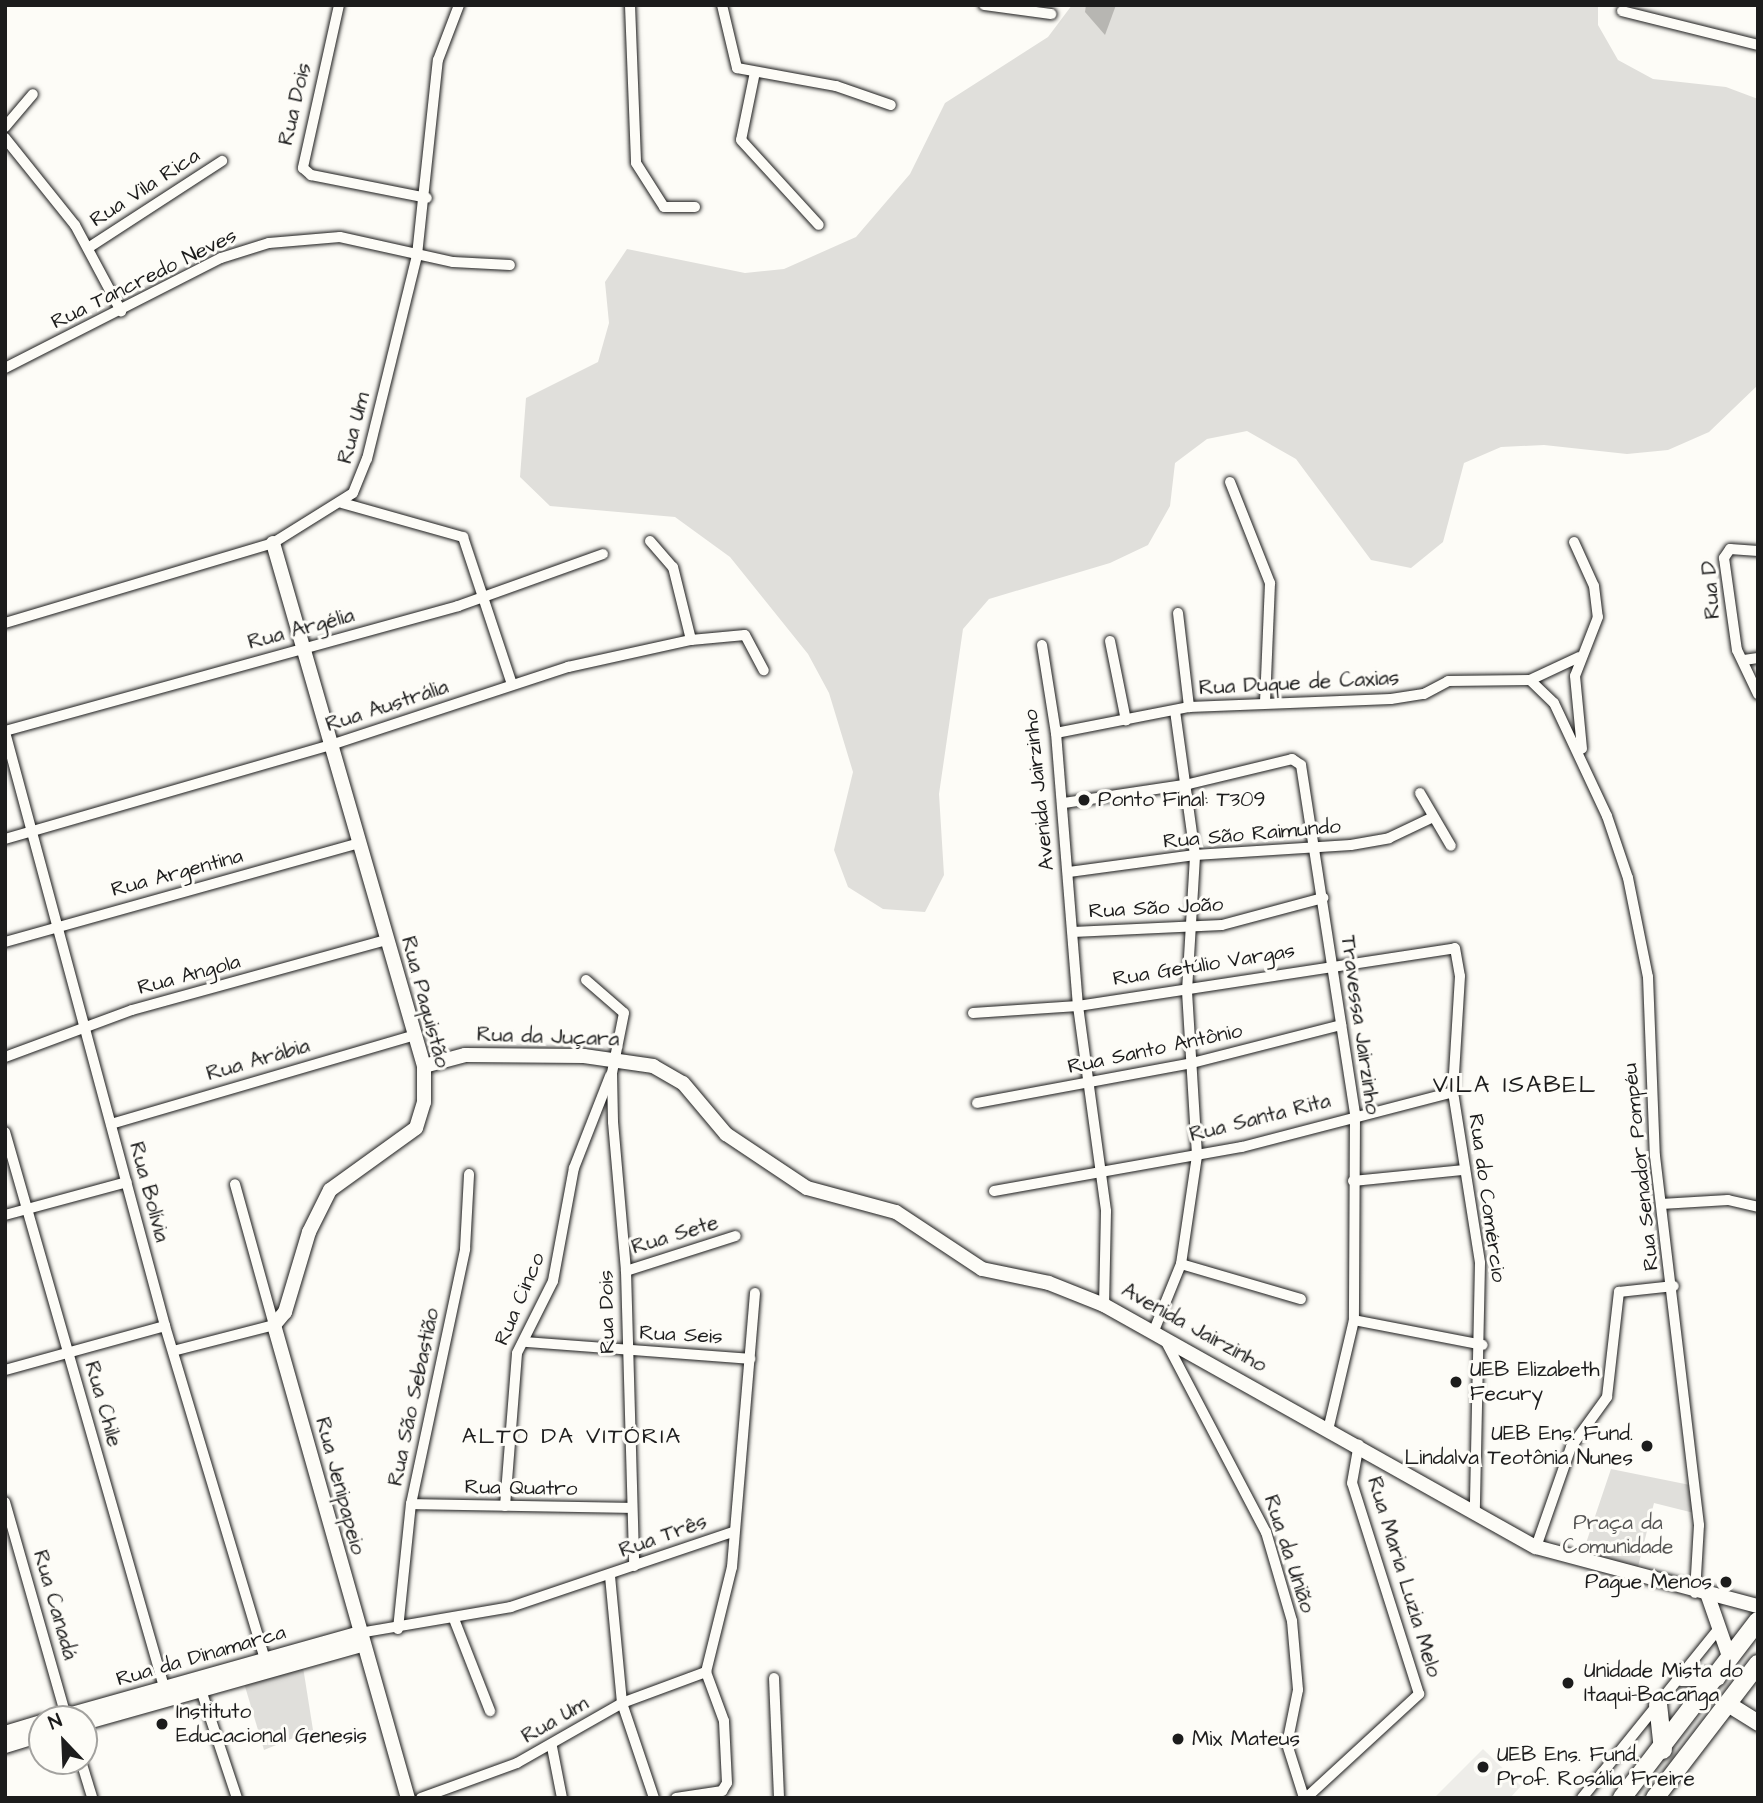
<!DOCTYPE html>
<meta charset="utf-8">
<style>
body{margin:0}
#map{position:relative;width:1763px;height:1803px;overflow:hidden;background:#fdfcf7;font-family:"Architects Daughter",sans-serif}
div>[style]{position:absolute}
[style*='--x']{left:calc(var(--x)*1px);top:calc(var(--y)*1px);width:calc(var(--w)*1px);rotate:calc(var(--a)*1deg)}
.built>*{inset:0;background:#eeede9}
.green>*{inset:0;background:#e0dfdb}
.water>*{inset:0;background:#b7b6b2}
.roads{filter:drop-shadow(0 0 2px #1c1c1c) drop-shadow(0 0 2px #1c1c1c)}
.minor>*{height:10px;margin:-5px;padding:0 5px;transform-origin:5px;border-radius:5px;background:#fdfcf7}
.tertiary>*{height:14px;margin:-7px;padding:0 7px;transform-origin:7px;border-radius:7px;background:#fdfcf7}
.secondary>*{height:16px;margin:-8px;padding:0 8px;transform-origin:8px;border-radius:8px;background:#fdfcf7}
.trunk>*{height:18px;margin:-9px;padding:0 9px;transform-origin:9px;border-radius:9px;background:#fdfcf7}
.dots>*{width:19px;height:19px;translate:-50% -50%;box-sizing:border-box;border:4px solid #fdfcf7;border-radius:50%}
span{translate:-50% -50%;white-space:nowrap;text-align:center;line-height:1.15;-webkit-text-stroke:6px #fdfcf7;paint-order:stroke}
.street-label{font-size:21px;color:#1c1c1c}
.poi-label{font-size:21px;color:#1c1c1c}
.left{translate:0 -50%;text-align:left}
.right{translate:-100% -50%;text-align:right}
.park-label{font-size:21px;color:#575655}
.neighbourhood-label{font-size:23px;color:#1c1c1c;letter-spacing:2px}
.quarter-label{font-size:24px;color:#1c1c1c;letter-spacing:2px}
.frame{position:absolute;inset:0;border:7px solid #1c1c1c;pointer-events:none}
.north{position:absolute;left:28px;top:1705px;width:70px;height:70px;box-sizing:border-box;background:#fdfcf7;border:2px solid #a3a29f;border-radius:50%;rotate:337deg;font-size:19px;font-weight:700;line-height:28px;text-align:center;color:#1c1c1c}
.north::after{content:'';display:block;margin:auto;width:24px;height:32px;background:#1c1c1c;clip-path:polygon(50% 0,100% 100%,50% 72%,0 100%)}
</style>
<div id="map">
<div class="built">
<div style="clip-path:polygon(1483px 1749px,1521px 1786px,1510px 1798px,1434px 1798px)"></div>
</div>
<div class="green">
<div style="clip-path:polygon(1072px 5px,1598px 5px,1598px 25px,1618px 60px,1653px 79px,1726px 87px,1758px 99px,1758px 385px,1709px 432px,1668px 450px,1627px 454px,1544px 445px,1501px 447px,1464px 463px,1443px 542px,1411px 568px,1371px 560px,1296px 459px,1247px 431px,1207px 439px,1175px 463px,1170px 506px,1148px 545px,1110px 563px,989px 599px,963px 629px,939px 794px,944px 875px,925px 912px,883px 909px,848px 887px,834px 850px,853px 772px,829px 693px,808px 654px,730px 557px,675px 517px,550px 506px,520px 477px,526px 398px,598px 362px,609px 323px,605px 282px,627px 249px,745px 273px,784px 269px,856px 237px,910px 174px,945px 103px,1048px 37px)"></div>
<div style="clip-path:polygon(1611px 1469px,1690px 1485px,1694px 1513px,1654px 1503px,1637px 1571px,1582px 1555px)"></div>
<div style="clip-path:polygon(303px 1667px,313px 1730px,264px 1750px,244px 1683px)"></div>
</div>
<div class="water">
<div style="clip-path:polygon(1086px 5px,1116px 5px,1105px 35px,1085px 12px)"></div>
</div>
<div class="roads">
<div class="minor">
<div style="--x:339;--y:5;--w:167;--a:102.5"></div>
<div style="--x:303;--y:168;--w:11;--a:41"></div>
<div style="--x:311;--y:175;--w:118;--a:11.2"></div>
<div style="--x:630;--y:5;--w:158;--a:87.8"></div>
<div style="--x:636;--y:163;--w:52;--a:57.5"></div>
<div style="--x:664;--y:207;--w:31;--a:0"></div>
<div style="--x:722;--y:5;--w:65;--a:76.6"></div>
<div style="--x:737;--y:68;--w:101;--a:10.3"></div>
<div style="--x:836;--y:86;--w:58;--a:19.1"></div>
<div style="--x:984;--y:5;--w:68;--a:7.7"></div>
<div style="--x:1622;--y:11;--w:140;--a:14"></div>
<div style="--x:755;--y:72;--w:69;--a:101.6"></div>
<div style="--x:741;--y:140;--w:115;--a:47.5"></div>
<div style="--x:5;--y:127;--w:43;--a:-49.7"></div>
<div style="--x:5;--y:138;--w:112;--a:51.2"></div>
<div style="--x:75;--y:225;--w:98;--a:61.9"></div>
<div style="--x:88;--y:248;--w:160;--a:-33"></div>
<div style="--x:5;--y:368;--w:242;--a:-27"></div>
<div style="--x:221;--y:258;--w:50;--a:-17.4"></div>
<div style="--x:269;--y:243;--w:71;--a:-4.8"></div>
<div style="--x:340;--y:237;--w:116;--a:12.5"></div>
<div style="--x:453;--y:262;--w:57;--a:3"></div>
<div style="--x:1230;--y:482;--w:109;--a:68.4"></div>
<div style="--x:1270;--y:583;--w:120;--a:92.4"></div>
<div style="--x:342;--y:503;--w:126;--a:15.7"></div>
<div style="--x:463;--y:537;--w:155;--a:71.6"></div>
<div style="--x:650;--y:541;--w:35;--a:49"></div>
<div style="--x:673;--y:567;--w:75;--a:76.1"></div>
<div style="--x:1574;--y:542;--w:48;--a:65.6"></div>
<div style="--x:1594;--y:586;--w:31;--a:83"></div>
<div style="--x:1598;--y:617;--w:63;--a:111.3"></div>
<div style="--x:1575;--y:676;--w:73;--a:84.5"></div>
<div style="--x:1758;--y:551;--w:28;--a:-176"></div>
<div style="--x:1730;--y:549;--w:11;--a:124"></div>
<div style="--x:1724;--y:558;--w:93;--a:82"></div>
<div style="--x:1737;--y:650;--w:49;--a:64.5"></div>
<div style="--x:1178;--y:613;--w:95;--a:83.3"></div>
<div style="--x:5;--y:623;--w:280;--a:-16.6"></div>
<div style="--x:273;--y:543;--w:94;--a:-32"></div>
<div style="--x:353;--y:493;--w:37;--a:-68"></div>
<div style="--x:367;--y:459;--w:210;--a:-76.2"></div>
<div style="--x:417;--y:255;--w:196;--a:-83.9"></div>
<div style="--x:438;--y:60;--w:59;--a:-69.1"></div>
<div style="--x:1110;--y:641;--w:81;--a:78.6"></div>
<div style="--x:1042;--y:645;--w:89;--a:81"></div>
<div style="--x:1056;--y:733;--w:274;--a:85.4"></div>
<div style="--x:1078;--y:1006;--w:207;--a:82.2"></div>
<div style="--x:1106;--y:1211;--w:94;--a:91.2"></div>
<div style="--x:1744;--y:660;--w:14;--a:-8"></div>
<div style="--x:1530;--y:680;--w:33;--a:44"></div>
<div style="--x:1554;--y:703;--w:125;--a:64.9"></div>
<div style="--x:1607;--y:816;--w:65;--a:71.3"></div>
<div style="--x:1628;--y:878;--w:101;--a:78.6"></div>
<div style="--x:1648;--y:977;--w:179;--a:87.8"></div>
<div style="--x:1655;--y:1156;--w:372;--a:83.2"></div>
<div style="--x:1699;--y:1525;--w:68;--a:93.4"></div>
<div style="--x:5;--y:731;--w:470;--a:-15.4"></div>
<div style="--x:458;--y:606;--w:154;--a:-19.7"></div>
<div style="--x:5;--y:732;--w:615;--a:74.92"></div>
<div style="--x:165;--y:1326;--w:348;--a:73.3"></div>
<div style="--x:1056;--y:733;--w:136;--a:-11.1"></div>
<div style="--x:1189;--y:707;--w:202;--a:-2.3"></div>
<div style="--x:1391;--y:699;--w:33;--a:-9"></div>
<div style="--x:1424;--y:694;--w:27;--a:-28"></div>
<div style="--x:1448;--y:681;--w:82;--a:-0.7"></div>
<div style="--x:1530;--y:680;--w:54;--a:-25.1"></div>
<div style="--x:1420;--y:793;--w:61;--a:59.7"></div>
<div style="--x:1064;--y:803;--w:126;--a:-8.6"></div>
<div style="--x:1189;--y:784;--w:106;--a:-13.6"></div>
<div style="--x:1292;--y:759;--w:11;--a:34"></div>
<div style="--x:1301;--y:765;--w:352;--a:81.2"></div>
<div style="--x:1355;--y:1113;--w:207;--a:90.3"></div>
<div style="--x:1354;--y:1320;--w:109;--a:103.3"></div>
<div style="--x:5;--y:839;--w:339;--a:-16.1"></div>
<div style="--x:331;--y:745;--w:250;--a:-18.2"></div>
<div style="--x:568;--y:667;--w:126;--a:-12.4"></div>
<div style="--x:691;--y:640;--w:54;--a:-5.3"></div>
<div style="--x:745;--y:635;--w:40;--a:62"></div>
<div style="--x:1069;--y:872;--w:127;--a:-7.7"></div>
<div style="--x:1195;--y:855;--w:156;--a:-3.7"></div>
<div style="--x:1351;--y:845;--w:39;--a:-10"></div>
<div style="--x:1389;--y:838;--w:49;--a:-25.5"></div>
<div style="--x:1073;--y:932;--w:149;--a:-2.7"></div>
<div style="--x:1222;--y:925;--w:105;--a:-15"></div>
<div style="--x:5;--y:942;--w:368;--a:-15.6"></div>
<div style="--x:586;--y:980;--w:50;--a:41"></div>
<div style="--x:624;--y:1013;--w:61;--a:101.3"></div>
<div style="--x:612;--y:1073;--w:49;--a:88.8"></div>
<div style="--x:613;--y:1122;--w:150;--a:85"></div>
<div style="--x:626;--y:1271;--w:295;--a:88.4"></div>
<div style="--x:973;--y:1013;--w:105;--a:-3.8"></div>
<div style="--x:1078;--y:1006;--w:381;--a:-8.7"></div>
<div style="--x:1455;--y:948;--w:28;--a:80"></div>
<div style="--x:1460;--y:976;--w:116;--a:93.5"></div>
<div style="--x:1453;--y:1092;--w:173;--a:81"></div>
<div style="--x:1480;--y:1263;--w:248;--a:91.2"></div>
<div style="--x:5;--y:1057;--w:135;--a:-20.3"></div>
<div style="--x:132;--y:1010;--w:264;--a:-15.4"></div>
<div style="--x:977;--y:1103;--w:219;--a:-10.5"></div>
<div style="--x:1192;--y:1063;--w:154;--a:-14.3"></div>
<div style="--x:111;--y:1124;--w:318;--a:-16.3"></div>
<div style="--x:5;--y:1132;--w:577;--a:74.01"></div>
<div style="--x:1353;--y:1181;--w:112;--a:-5.7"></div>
<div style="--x:994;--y:1191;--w:252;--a:-10.1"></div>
<div style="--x:1242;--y:1147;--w:218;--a:-14.6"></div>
<div style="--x:1661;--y:1204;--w:67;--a:-3.4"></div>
<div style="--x:1728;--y:1200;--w:31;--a:13"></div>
<div style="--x:5;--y:1215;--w:126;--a:-15.1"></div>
<div style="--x:1181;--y:1264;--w:125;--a:16.3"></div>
<div style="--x:626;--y:1271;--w:115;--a:-17.7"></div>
<div style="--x:1354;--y:1320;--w:131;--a:11"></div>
<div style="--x:1153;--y:1333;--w:74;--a:-67.9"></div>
<div style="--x:1181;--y:1264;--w:110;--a:-81.6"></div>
<div style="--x:1197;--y:1155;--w:164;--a:-93.5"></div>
<div style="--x:1187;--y:991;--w:136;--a:-86.6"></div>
<div style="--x:1195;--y:855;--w:146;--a:-97.9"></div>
<div style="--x:1165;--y:1340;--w:217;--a:62.3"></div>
<div style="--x:1266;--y:1532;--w:93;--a:73.7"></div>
<div style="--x:1292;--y:1621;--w:69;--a:85"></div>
<div style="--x:1298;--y:1690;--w:55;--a:101.5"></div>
<div style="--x:1287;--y:1744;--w:57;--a:72.5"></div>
<div style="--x:526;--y:1342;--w:225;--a:4.3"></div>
<div style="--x:173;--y:1351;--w:104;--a:-14.4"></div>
<div style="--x:274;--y:1325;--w:146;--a:-105.5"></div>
<div style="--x:5;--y:1370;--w:166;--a:-15.4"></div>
<div style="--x:5;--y:1502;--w:226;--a:74.1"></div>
<div style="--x:411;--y:1504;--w:220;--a:1"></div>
<div style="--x:505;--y:1506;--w:153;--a:-85.5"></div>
<div style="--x:517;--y:1353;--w:80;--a:-63.4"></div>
<div style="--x:553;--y:1281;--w:115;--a:-79.5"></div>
<div style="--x:574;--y:1168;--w:99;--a:-68.6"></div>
<div style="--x:1536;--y:1547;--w:106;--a:-70.7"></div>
<div style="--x:1571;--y:1447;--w:62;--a:-54.2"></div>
<div style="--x:1607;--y:1397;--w:106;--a:-83.5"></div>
<div style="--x:1619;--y:1292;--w:55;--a:-6.2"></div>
<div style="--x:610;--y:1576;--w:128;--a:84.6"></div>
<div style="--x:622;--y:1703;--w:100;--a:71.4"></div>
<div style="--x:454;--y:1619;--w:99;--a:68.6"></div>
<div style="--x:398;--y:1629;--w:126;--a:-84.1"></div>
<div style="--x:411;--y:1504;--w:261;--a:-78"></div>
<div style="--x:465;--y:1249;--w:75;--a:-86.9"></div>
<div style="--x:359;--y:1633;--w:154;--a:-9.7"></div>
<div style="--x:511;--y:1607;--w:234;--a:-18.7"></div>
<div style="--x:774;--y:1678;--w:120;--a:87.6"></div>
<div style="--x:201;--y:1690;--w:114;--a:71.6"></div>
<div style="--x:552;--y:1747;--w:52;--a:78.9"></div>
<div style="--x:81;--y:1761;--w:39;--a:73"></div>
<div style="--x:421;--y:1798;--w:102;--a:-20"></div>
<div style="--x:517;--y:1763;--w:121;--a:-29.7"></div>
<div style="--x:622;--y:1703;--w:90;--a:-20.3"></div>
<div style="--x:676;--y:1798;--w:47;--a:-8.7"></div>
<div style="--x:722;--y:1791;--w:9;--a:-58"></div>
<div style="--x:727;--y:1783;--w:62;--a:-92.8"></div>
<div style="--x:724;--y:1721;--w:52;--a:-110.2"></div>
<div style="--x:706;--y:1672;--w:108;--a:-76.1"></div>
<div style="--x:732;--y:1567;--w:275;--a:-85.2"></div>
<div style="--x:1306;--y:1798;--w:154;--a:-42.6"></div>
<div style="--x:1419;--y:1694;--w:221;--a:-107.6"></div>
<div style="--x:1352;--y:1483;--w:39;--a:-80"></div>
<div style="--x:1582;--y:1798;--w:220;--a:-51.1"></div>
</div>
<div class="tertiary">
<div style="--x:273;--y:543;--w:544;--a:73.9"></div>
<div style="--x:424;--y:1066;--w:36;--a:90"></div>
<div style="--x:424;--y:1102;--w:27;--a:107"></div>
<div style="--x:416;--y:1128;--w:106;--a:144.2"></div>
<div style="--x:330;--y:1190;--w:47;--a:116.6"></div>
<div style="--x:309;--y:1232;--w:84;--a:106.7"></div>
<div style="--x:285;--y:1312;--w:17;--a:130"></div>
<div style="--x:274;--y:1325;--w:492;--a:74.2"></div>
<div style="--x:424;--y:1066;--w:42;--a:-15"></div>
<div style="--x:465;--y:1055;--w:119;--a:0.5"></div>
<div style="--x:584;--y:1056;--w:70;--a:8.2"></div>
<div style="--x:653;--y:1066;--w:34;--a:30"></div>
<div style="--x:683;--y:1083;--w:67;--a:49.9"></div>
<div style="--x:726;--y:1134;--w:97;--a:33.7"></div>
<div style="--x:807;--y:1188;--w:92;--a:15.1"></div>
<div style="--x:896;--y:1212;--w:103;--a:33.5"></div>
<div style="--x:982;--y:1269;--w:68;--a:11.8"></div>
<div style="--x:1049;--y:1283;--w:59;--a:21.8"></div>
<div style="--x:1104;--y:1305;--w:495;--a:29.3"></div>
<div style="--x:1536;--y:1547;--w:230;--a:14.9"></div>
<div style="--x:1708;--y:1596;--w:67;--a:70.8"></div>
<div style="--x:54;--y:1719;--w:317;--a:-15.7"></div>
<div style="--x:84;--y:1723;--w:289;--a:-15.7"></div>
<div style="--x:5;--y:1733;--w:39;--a:-17"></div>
<div style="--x:5;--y:1746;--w:39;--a:-17"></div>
</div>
<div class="secondary">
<div style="--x:1728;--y:1704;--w:36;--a:32"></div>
</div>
<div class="trunk">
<div style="--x:1681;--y:1677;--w:36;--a:0"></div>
<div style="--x:1658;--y:1704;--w:46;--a:83.8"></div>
<div style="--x:1622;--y:1798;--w:223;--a:-52.5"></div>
<div style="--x:1655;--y:1798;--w:169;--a:-52.5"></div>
</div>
</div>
<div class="dots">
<div style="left:1084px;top:800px;background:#1c1c1c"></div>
<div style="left:1456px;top:1382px;background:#1c1c1c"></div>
<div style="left:1647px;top:1446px;background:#1c1c1c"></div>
<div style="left:1726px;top:1582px;background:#1c1c1c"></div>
<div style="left:1568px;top:1683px;background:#1c1c1c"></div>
<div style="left:162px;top:1724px;background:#1c1c1c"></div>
<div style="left:1178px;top:1739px;background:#1c1c1c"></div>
<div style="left:1483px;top:1767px;background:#1c1c1c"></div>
</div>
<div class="street-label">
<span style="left:295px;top:104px;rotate:-77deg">Rua Dois</span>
<span style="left:145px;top:188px;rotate:-33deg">Rua Vila Rica</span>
<span style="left:144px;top:279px;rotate:-26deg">Rua Tancredo Neves</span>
<span style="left:354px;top:428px;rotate:-75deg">Rua Um</span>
<span style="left:1711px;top:590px;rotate:-94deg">Rua D</span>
<span style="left:301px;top:629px;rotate:-15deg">Rua Argélia</span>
<span style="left:1299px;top:683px;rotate:-3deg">Rua Duque de Caxias</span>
<span style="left:387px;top:706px;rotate:-18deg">Rua Austrália</span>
<span style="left:1039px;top:790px;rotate:-96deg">Avenida Jairzinho</span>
<span style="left:1252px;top:834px;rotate:-5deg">Rua São Raimundo</span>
<span style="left:177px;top:873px;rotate:-15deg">Rua Argentina</span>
<span style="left:1156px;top:908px;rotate:-3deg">Rua São João</span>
<span style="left:1204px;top:965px;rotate:-9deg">Rua Getúlio Vargas</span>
<span style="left:189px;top:975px;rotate:-15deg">Rua Angola</span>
<span style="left:425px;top:1002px;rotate:75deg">Rua Paquistão</span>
<span style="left:1360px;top:1025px;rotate:82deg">Travessa Jairzinho</span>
<span style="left:548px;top:1037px;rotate:2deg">Rua da Juçara</span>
<span style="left:1155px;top:1049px;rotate:-12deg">Rua Santo Antônio</span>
<span style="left:258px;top:1060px;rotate:-16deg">Rua Arábia</span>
<span style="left:1260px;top:1118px;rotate:-14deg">Rua Santa Rita</span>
<span style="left:1641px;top:1167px;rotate:-96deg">Rua Senador Pompéu</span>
<span style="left:149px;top:1192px;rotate:75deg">Rua Bolívia</span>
<span style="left:1487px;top:1198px;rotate:82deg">Rua do Comércio</span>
<span style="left:675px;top:1235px;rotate:-17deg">Rua Sete</span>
<span style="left:520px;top:1299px;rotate:-67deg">Rua Cinco</span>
<span style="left:607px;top:1312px;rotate:-91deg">Rua Dois</span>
<span style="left:1194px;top:1328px;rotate:29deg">Avenida Jairzinho</span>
<span style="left:681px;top:1335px;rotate:3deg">Rua Seis</span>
<span style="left:414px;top:1397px;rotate:-78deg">Rua São Sebastião</span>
<span style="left:103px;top:1404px;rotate:74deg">Rua Chile</span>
<span style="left:340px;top:1486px;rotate:75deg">Rua Jenipapeio</span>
<span style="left:521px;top:1488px;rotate:1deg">Rua Quatro</span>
<span style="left:663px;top:1536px;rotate:-20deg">Rua Três</span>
<span style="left:1289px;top:1554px;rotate:72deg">Rua da União</span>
<span style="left:1404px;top:1577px;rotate:73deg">Rua Maria Luzia Melo</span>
<span style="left:55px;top:1605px;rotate:74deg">Rua Canadá</span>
<span style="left:201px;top:1656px;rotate:-16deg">Rua da Dinamarca</span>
<span style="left:555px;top:1720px;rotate:-30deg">Rua Um</span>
</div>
<div class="poi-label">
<span class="left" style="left:1098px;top:800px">Ponto Final: T309</span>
<span class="left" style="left:1470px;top:1382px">UEB Elizabeth<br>Fecury</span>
<span class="right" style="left:1633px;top:1446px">UEB Ens. Fund.<br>Lindalva Teotônia Nunes</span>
<span class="right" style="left:1712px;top:1582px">Pague Menos</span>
<span class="left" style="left:1584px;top:1683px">Unidade Mista do<br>Itaqui-Bacanga</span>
<span class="left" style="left:176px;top:1724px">Instituto<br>Educacional Genesis</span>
<span class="left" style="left:1192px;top:1739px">Mix Mateus</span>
<span class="left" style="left:1497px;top:1767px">UEB Ens. Fund.<br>Prof. Rosália Freire</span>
</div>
<div class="park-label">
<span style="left:1618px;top:1535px">Praça da<br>Comunidade</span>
</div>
<div class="neighbourhood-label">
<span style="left:572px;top:1436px">ALTO DA VITÓRIA</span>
</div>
<div class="quarter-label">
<span style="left:1515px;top:1086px">VILA ISABEL</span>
</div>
<div class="frame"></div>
<div class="north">N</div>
</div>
